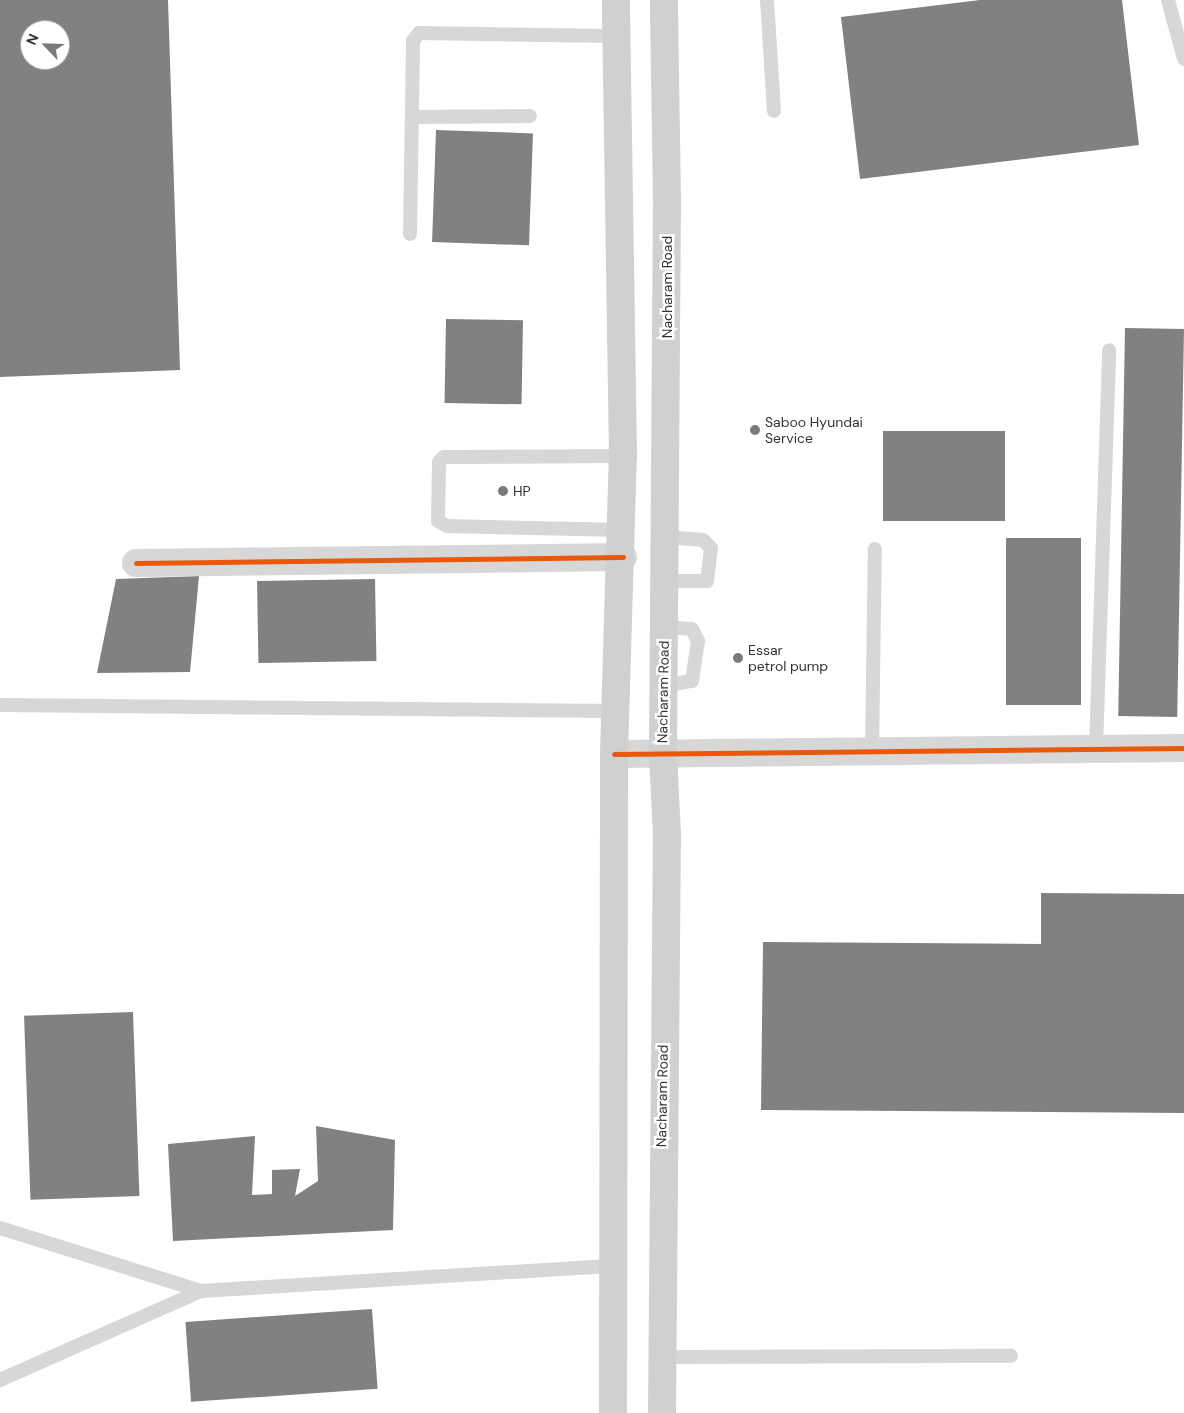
<!DOCTYPE html>
<style>
body{margin:0}
#map{position:relative;width:1184px;height:1413px;overflow:hidden;background:#fff;font-family:"DM Sans",sans-serif}
div>[style]{position:absolute}
[style*='--x']{left:calc(var(--x)*1px);top:calc(var(--y)*1px);width:calc(var(--w)*1px);rotate:calc(var(--a)*1deg)}
.building>*{inset:0;background:#818181;transform-origin:0 0}
.lane>*{height:14px;margin:-7px;padding:0 7px;transform-origin:7px;border-radius:7px;background:#d7d7d7}
.street>*{height:28px;margin:-14px;padding:0 14px;transform-origin:14px;border-radius:14px;background:#d7d7d7}
.secondary>*{height:28px;margin:-14px;padding:0 14px;transform-origin:14px;border-radius:14px;background:#d0d0d0}
.cycleway>*{height:5px;margin:-2.5px;padding:0 2.5px;transform-origin:2.5px;border-radius:2.5px;background:#e8590c}
.dots>*{width:14px;height:14px;translate:-50% -50%;box-sizing:border-box;border:2px solid #fff;border-radius:50%}
span{translate:-50% -50%;white-space:nowrap;text-align:center;line-height:1.15;-webkit-text-stroke:5px #fff;paint-order:stroke}
.street-label{font-size:14px;color:#333}
.poi-label{font-size:14px;color:#333}
.left{translate:0 -50%;text-align:left}
.north{position:absolute;left:20px;top:20px;width:50px;height:50px;box-sizing:border-box;background:#fff;border:1px solid #adadad;border-radius:50%;rotate:294deg;font-size:14px;font-weight:700;line-height:20px;text-align:center;color:#333}
.north::after{content:'';display:block;margin:auto;width:18px;height:22px;background:#7a7a7a;clip-path:polygon(50% 0,100% 100%,50% 72%,0 100%)}
</style>
<div id="map">
<div class="building">
<div style="clip-path:polygon(evenodd,0 0,168px 0,180px 370px,0 377px,0 0,30px 30px,60px 30px,60px 60px,30px 60px,30px 30px)"></div>
<div style="clip-path:polygon(980px 0,1122px 0,1139px 145px,860px 179px,841px 17px)"></div>
<div style="left:436px;top:130px;width:97px;height:112px;rotate:2deg"></div>
<div style="left:446px;top:319px;width:77px;height:84px;rotate:1deg"></div>
<div style="left:1125px;top:328px;width:59px;height:388px;rotate:1deg"></div>
<div style="left:883px;top:431px;width:122px;height:90px"></div>
<div style="left:1081px;top:538px;width:167px;height:75px;rotate:90deg"></div>
<div style="clip-path:polygon(199px 576px,190px 672px,97px 673px,116px 579px)"></div>
<div style="left:375px;top:579px;width:82px;height:118px;rotate:89deg"></div>
<div style="clip-path:polygon(1041px 893px,1184px 894px,1184px 1113px,761px 1110px,763px 942px,1041px 944px)"></div>
<div style="left:133px;top:1012px;width:184px;height:109px;rotate:88deg"></div>
<div style="clip-path:polygon(316px 1126px,395px 1140px,393px 1230px,173px 1241px,168px 1144px,255px 1136px,252px 1195px,272px 1194px,272px 1170px,300px 1169px,295px 1196px,318px 1181px)"></div>
<div style="left:372px;top:1309px;width:80px;height:187px;rotate:86deg"></div>
</div>
<div class="lane">
<div style="--x:767;--y:0;--w:111;--a:86.4"></div>
<div style="--x:1168;--y:0;--w:61;--a:74.8"></div>
<div style="--x:413;--y:117;--w:117;--a:-0.5"></div>
<div style="--x:410;--y:234;--w:193;--a:-89.1"></div>
<div style="--x:413;--y:41;--w:10;--a:-53"></div>
<div style="--x:419;--y:33;--w:197;--a:0.9"></div>
<div style="--x:623;--y:530;--w:176;--a:-178.7"></div>
<div style="--x:447;--y:526;--w:10;--a:-151"></div>
<div style="--x:438;--y:521;--w:59;--a:-89"></div>
<div style="--x:439;--y:462;--w:7;--a:-45"></div>
<div style="--x:444;--y:457;--w:179;--a:-0.3"></div>
<div style="--x:664;--y:581;--w:43;--a:0"></div>
<div style="--x:707;--y:581;--w:33;--a:-83"></div>
<div style="--x:711;--y:548;--w:11;--a:-135"></div>
<div style="--x:703;--y:540;--w:38;--a:-175"></div>
<div style="--x:663;--y:686;--w:29;--a:-10"></div>
<div style="--x:692;--y:681;--w:40;--a:-81.5"></div>
<div style="--x:698;--y:641;--w:13;--a:-117"></div>
<div style="--x:692;--y:629;--w:28;--a:-176"></div>
<div style="--x:0;--y:705;--w:614;--a:0.56"></div>
<div style="--x:1096;--y:749;--w:399;--a:-88.1"></div>
<div style="--x:872;--y:752;--w:203;--a:-89.2"></div>
<div style="--x:0;--y:1228;--w:211;--a:17.4"></div>
<div style="--x:201;--y:1291;--w:413;--a:-3.5"></div>
<div style="--x:663;--y:1357;--w:348;--a:-0.2"></div>
<div style="--x:0;--y:1380;--w:220;--a:-23.9"></div>
</div>
<div class="street">
<div style="--x:136;--y:563;--w:487;--a:-0.7"></div>
<div style="--x:614;--y:754;--w:570;--a:-0.6"></div>
</div>
<div class="secondary">
<div style="--x:613;--y:1413;--w:659;--a:-89.91"></div>
<div style="--x:614;--y:754;--w:298;--a:-88.3"></div>
<div style="--x:623;--y:456;--w:456;--a:-90.9"></div>
<div style="--x:662;--y:1413;--w:579;--a:-89.51"></div>
<div style="--x:667;--y:834;--w:80;--a:-92.9"></div>
<div style="--x:663;--y:754;--w:553;--a:-89.59"></div>
<div style="--x:667;--y:201;--w:201;--a:-90.9"></div>
</div>
<div class="cycleway">
<div style="--x:136;--y:563;--w:487;--a:-0.7"></div>
<div style="--x:614;--y:754;--w:570;--a:-0.6"></div>
</div>
<div class="dots">
<div style="left:755px;top:430px;background:#7a7a7a"></div>
<div style="left:503px;top:491px;background:#7a7a7a"></div>
<div style="left:738px;top:658px;background:#7a7a7a"></div>
</div>
<div class="street-label">
<span style="left:667px;top:287px;rotate:-90deg">Nacharam Road</span>
<span style="left:663px;top:692px;rotate:-89deg">Nacharam Road</span>
<span style="left:662px;top:1096px;rotate:-89deg">Nacharam Road</span>
</div>
<div class="poi-label">
<span class="left" style="left:765px;top:430px">Saboo Hyundai<br>Service</span>
<span class="left" style="left:513px;top:491px">HP</span>
<span class="left" style="left:748px;top:658px">Essar<br>petrol pump</span>
</div>
<div class="north">N</div>
</div>
